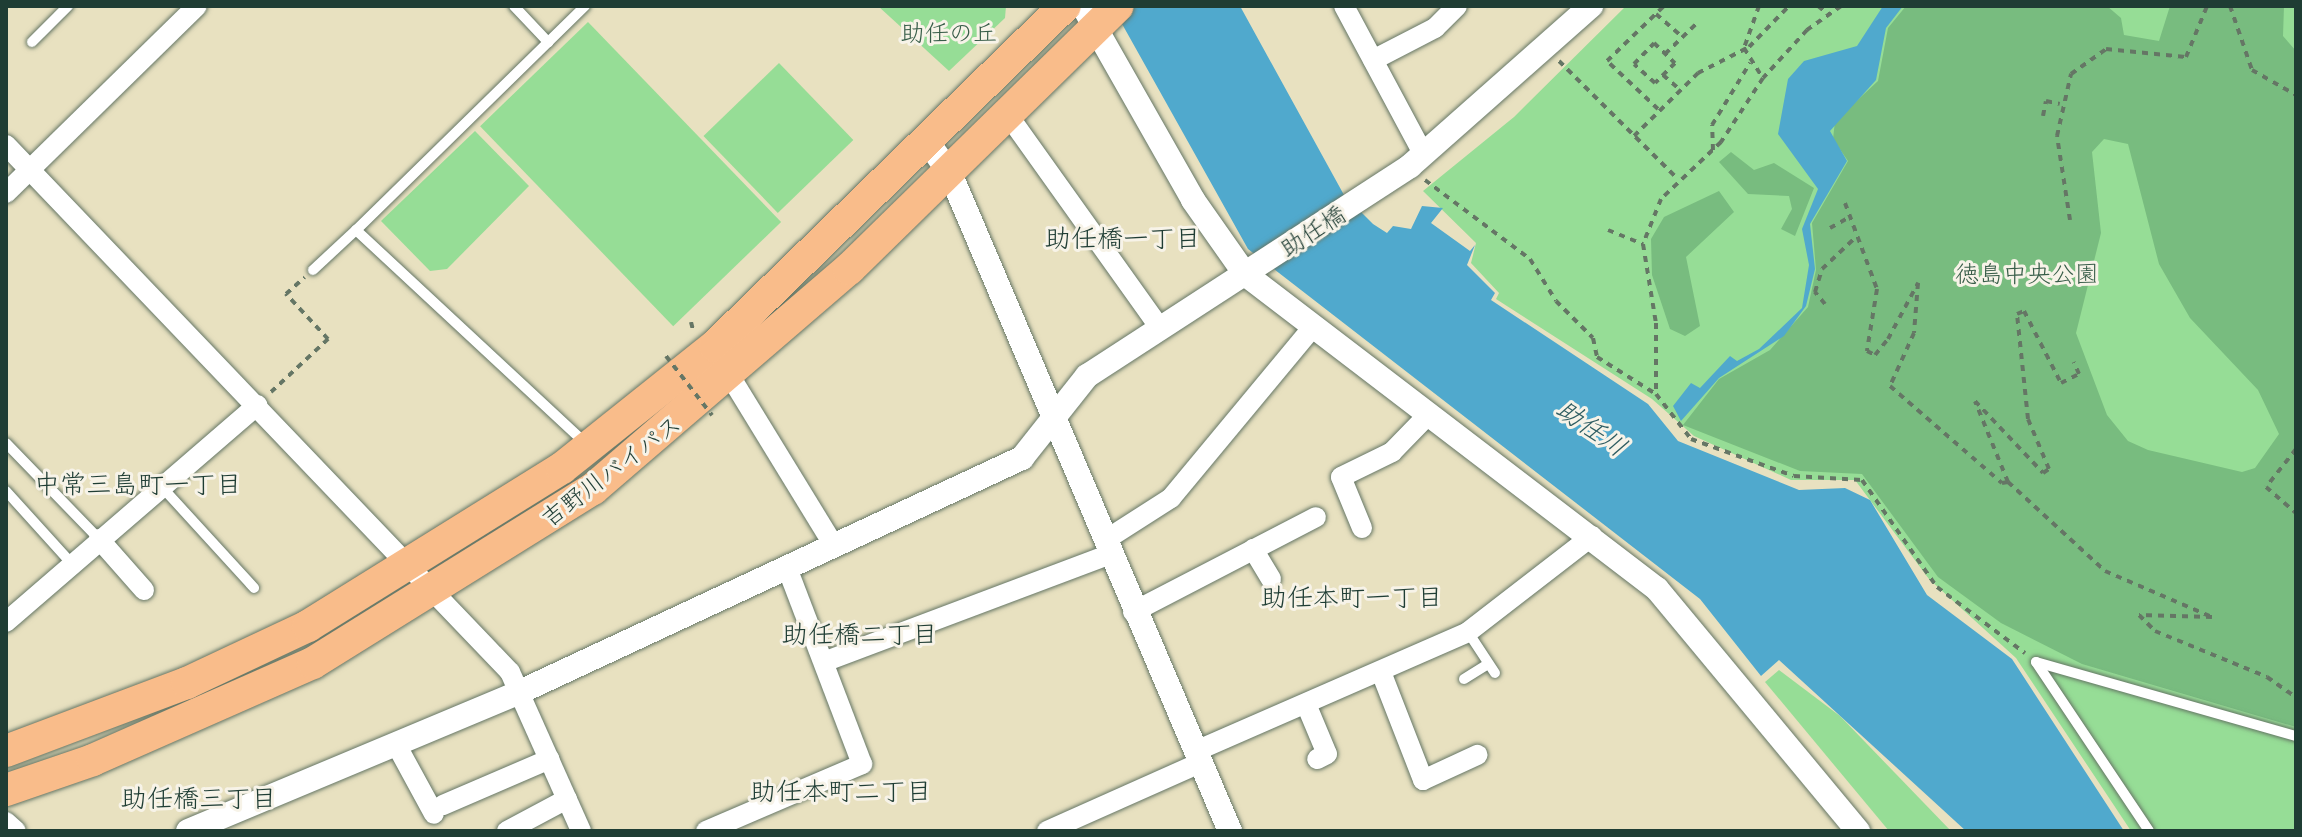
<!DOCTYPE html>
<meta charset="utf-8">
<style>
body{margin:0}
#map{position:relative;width:2302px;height:837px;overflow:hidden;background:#e8e1c0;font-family:"Patrick Hand","Klee One",sans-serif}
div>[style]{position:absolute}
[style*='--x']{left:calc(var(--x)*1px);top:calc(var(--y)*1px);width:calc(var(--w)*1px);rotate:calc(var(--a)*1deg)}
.green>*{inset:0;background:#96dd96;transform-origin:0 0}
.forest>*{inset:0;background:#78bc7f}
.water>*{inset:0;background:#50a9cd}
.path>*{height:4px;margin-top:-2px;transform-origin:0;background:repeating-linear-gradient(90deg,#657665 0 6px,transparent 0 12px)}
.roads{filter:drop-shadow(0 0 2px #657665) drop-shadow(0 0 2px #657665)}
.service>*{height:10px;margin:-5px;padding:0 5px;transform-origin:5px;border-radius:5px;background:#fff}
.minor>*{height:20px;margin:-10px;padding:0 10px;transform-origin:10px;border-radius:10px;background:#fff}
.tertiary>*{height:24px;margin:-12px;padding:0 12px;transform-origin:12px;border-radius:12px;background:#fff}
.trunk>*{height:32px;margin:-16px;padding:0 16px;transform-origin:16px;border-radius:16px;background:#f9bc8a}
.path-bridge>*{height:4px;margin-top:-2px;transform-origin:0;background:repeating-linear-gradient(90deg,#657665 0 6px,transparent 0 12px)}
span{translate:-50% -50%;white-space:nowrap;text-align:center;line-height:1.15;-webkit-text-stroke:6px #f7f3e8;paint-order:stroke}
.park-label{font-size:24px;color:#375d48}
.street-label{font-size:24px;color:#1f3d34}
.neighbourhood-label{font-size:26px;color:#1f3d34}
.water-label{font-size:26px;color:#2e5d62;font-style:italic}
.frame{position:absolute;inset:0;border:8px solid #1f3d34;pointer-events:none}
</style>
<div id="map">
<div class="green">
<div style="clip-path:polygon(878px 6px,1006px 6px,1005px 18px,949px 71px)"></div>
<div style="clip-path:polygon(1626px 6px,2296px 6px,2296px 831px,2131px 831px,2016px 658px,1929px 579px,1855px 480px,1791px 480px,1694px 436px,1652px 399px,1496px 299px,1499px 293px,1471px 263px,1476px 243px,1423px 191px,1514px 117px)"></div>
<div style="left:588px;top:22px;width:278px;height:150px;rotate:46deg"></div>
<div style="left:779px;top:63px;width:107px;height:105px;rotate:46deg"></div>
<div style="clip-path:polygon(475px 131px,529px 186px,447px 269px,430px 271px,381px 221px)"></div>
<div style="clip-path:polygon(1779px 670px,1840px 716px,1951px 831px,1889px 831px,1765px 682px)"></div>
</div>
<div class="forest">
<div style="clip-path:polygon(evenodd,1906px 6px,2107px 6px,2121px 18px,2124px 35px,2159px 41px,2170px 6px,2284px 6px,2283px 36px,2296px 51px,2296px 727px,2082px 664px,2001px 623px,1938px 577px,1862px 474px,1800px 471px,1683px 425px,1719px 379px,1770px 350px,1808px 307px,1816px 270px,1812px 223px,1848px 161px,1833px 139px,1835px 121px,1878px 81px,1888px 28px,1906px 6px,2104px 139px,2128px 144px,2159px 264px,2190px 318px,2258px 390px,2279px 434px,2255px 468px,2242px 472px,2148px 450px,2128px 441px,2107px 415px,2076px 333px,2101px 233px,2092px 152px,2104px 139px)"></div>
<div style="clip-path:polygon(1731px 152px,1754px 170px,1774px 163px,1814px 188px,1795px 236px,1781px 229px,1792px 209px,1789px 196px,1748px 194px,1719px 162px)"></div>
<div style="clip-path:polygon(1719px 191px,1734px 212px,1686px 257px,1700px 326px,1685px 336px,1670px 329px,1652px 275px,1651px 239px,1664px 217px)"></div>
</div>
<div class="water">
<div style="clip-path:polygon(1112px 6px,1240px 6px,1344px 195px,1373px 224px,1387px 233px,1393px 226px,1411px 229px,1422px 206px,1443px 208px,1431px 223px,1470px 251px,1475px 245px,1467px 265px,1495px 293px,1491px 300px,1648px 404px,1678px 441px,1799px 490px,1845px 488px,1870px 500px,1927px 595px,2012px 659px,2124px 831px,1966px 831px,1779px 660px,1761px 676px,1700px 599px,1248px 249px)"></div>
<div style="clip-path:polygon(1883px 6px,1903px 6px,1886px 28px,1876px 80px,1830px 131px,1847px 161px,1810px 224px,1815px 269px,1806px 306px,1784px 336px,1719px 378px,1681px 421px,1673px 406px,1691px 383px,1700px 388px,1730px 356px,1737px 361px,1759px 349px,1802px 308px,1809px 265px,1802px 229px,1818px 189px,1778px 134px,1788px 79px,1804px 61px,1857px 46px)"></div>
</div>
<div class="path">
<div style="--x:1759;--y:6;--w:45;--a:109.7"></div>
<div style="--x:1744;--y:48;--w:36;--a:58"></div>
<div style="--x:1818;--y:6;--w:13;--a:39"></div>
<div style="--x:1841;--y:6;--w:42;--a:144.8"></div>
<div style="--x:1807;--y:30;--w:65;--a:132.5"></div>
<div style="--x:1763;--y:78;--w:77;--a:123.3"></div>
<div style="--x:1721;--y:142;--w:83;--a:136.5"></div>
<div style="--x:1661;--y:199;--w:48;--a:111.8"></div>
<div style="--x:1643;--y:244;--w:80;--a:80.7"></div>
<div style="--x:1656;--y:323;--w:71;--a:90"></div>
<div style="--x:1656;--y:394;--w:57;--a:52.1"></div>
<div style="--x:1691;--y:439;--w:109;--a:19.8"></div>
<div style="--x:1794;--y:476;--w:68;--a:3.4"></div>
<div style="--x:1862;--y:480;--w:131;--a:55"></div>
<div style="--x:1937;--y:587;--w:110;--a:36.9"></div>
<div style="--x:2230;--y:6;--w:68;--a:71"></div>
<div style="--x:2252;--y:70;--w:51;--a:29.6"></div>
<div style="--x:1656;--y:14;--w:35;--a:41"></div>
<div style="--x:1654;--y:43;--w:29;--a:44"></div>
<div style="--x:1675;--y:63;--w:28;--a:135"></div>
<div style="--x:1655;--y:83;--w:28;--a:-138"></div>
<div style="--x:1634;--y:64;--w:29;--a:-46"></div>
<div style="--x:1665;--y:54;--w:43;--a:-44.1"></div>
<div style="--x:1559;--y:61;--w:165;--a:44.8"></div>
<div style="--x:1663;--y:75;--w:21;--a:41"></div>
<div style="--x:1658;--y:109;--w:70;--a:-136.7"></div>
<div style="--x:1607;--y:61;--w:79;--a:-44"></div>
<div style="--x:2043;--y:116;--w:15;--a:-79"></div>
<div style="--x:2046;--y:101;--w:14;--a:12"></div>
<div style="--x:1634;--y:136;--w:90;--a:-44.5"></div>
<div style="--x:1698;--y:73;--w:57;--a:-27"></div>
<div style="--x:1749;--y:47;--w:57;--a:-45.7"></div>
<div style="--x:1713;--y:150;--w:25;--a:-92"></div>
<div style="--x:1712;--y:125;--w:73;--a:-58.5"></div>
<div style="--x:1425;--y:180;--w:131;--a:37"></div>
<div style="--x:1530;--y:259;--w:49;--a:58.2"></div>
<div style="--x:1556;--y:301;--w:52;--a:45"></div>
<div style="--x:1593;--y:338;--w:19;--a:78"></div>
<div style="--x:1597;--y:357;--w:70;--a:32.1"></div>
<div style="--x:1845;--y:203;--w:92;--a:69.6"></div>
<div style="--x:1877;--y:289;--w:63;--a:99.2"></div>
<div style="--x:1867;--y:351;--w:9;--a:27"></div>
<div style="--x:1875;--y:355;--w:21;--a:-51"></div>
<div style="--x:1888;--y:339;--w:64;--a:-61.8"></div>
<div style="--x:1918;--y:283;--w:50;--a:94.6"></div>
<div style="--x:1914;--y:333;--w:58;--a:114.4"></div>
<div style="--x:1890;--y:386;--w:148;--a:40.9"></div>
<div style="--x:2002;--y:483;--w:6;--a:-9"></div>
<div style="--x:2008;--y:482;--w:87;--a:-112.2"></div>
<div style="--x:1975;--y:401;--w:99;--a:46.6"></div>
<div style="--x:2043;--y:473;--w:7;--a:-34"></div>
<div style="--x:2049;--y:469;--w:54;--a:-112.8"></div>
<div style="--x:2028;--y:419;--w:106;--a:-96"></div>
<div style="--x:2017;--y:314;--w:8;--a:-23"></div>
<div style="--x:2024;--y:311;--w:81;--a:62.8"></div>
<div style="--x:2061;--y:383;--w:20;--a:-27"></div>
<div style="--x:2079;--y:374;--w:13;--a:-113"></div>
<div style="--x:2070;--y:220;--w:85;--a:-98.8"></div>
<div style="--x:2057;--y:136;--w:64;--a:-77.3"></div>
<div style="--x:2071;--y:74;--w:43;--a:-35.5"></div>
<div style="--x:2106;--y:49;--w:80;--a:5.7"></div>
<div style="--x:2186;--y:57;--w:55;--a:-67.6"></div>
<div style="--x:1830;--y:228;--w:23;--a:-29"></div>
<div style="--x:1608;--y:230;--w:38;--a:22"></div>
<div style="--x:1825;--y:304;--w:16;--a:-130"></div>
<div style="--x:1815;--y:292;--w:24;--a:-73"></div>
<div style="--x:1822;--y:269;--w:47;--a:-43.3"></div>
<div style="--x:691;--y:322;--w:8;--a:76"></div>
<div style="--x:271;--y:392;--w:78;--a:-42.9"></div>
<div style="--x:328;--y:339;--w:62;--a:-133"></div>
<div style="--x:286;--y:294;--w:25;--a:-42"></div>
<div style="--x:2296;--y:449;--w:48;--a:128.3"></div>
<div style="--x:2266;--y:487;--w:40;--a:41"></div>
<div style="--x:2008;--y:482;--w:132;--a:42.5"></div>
<div style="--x:2105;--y:571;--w:116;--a:23.3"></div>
<div style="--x:2212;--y:617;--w:73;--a:-178.4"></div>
<div style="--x:2139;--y:615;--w:23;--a:45"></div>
<div style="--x:2155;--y:631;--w:121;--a:22.3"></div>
<div style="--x:2267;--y:677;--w:35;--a:35"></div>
</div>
<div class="roads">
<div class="service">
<div style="--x:514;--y:6;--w:50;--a:46.6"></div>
<div style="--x:585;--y:6;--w:320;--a:135.6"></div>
<div style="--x:356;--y:230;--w:314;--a:42.9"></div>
<div style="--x:32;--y:42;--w:51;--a:-45"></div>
<div style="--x:313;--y:270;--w:59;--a:-42.9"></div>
<div style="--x:6;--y:443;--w:134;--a:45.9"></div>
<div style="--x:161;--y:486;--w:138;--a:47.6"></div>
<div style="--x:6;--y:491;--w:98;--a:47.9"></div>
<div style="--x:1468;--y:632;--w:49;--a:56.6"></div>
<div style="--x:2036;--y:662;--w:270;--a:15.9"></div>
<div style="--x:2036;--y:662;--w:203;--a:56.2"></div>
<div style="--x:1464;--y:679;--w:26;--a:-32"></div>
</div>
<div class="minor">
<div style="--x:1344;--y:6;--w:169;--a:61.8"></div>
<div style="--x:1373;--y:60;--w:70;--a:-27.3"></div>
<div style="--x:1435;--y:28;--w:31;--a:-45"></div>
<div style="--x:1008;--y:115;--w:262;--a:54.5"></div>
<div style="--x:6;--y:145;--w:729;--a:46.28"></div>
<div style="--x:510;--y:672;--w:174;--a:65.9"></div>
<div style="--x:6;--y:193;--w:267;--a:-44.4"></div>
<div style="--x:730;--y:376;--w:199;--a:58.5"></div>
<div style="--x:1362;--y:528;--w:55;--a:-112.4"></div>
<div style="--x:1341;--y:477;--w:57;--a:-26.1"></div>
<div style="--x:1392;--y:452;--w:53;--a:-45.8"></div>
<div style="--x:99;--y:539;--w:68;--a:48.6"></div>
<div style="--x:1107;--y:539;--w:76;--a:-32.6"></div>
<div style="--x:1171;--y:498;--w:224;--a:-50.3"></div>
<div style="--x:1253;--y:549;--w:35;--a:59"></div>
<div style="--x:1133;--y:612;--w:206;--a:-27.4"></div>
<div style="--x:6;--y:622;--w:332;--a:-40.8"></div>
<div style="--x:826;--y:661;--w:303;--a:-20.6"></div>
<div style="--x:1381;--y:672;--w:116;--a:68.7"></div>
<div style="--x:1423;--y:780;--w:60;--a:-24.8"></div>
<div style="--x:1306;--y:704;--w:54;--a:67.2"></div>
<div style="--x:1327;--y:754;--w:11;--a:153"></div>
<div style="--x:397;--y:746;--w:77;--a:61.4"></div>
<div style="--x:1196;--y:751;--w:297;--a:-23.6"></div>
<div style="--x:1468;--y:632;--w:157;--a:-37.7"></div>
<div style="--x:443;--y:805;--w:116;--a:-23.3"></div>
<div style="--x:6;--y:822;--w:13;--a:42"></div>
<div style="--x:507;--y:831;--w:68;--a:-28.1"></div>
<div style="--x:706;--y:831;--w:170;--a:-23.2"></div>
<div style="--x:862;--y:764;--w:210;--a:-110.9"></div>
<div style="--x:1047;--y:831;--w:167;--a:-24"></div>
</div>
<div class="tertiary">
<div style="--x:1083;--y:6;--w:223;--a:60.4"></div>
<div style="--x:1193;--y:200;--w:90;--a:54.9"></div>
<div style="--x:1245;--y:274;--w:519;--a:37.4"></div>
<div style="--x:1657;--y:589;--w:315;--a:50.3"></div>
<div style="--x:926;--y:140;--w:41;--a:54"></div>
<div style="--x:950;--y:173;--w:715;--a:66.95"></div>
<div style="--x:188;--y:831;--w:362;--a:-22.7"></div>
<div style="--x:522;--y:691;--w:552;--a:-24.99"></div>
<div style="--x:1022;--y:458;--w:105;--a:-51.6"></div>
<div style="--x:1087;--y:376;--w:385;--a:-33"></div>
<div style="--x:1410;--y:166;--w:242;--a:-41.5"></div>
</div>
<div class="trunk">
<div style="--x:6;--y:751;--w:193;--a:-20.6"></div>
<div style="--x:187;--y:683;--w:134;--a:-25.2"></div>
<div style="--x:308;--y:626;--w:299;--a:-31.9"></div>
<div style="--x:562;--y:468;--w:196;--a:-38.6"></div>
<div style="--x:715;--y:346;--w:488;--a:-44.2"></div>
<div style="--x:6;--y:790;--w:92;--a:-19"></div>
<div style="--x:93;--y:760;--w:240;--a:-23.8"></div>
<div style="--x:313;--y:663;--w:330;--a:-31.9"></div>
<div style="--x:593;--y:489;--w:338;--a:-40.7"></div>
<div style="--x:849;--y:269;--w:376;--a:-44.4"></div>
</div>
</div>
<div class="path-bridge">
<div style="--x:666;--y:356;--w:75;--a:52.1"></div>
</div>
<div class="park-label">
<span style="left:949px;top:33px">助任の丘</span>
<span style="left:2027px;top:274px">徳島中央公園</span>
</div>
<div class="street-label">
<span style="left:1313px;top:231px;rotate:-33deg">助任橋</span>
<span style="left:611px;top:471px;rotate:-37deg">吉野川バイパス</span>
</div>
<div class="neighbourhood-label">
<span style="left:1123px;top:238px">助任橋一丁目</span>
<span style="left:138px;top:484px">中常三島町一丁目</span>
<span style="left:1352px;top:597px">助任本町一丁目</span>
<span style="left:860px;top:634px">助任橋二丁目</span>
<span style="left:841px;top:791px">助任本町二丁目</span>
<span style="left:199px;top:798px">助任橋三丁目</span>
</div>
<div class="water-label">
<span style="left:1592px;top:428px;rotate:35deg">助任川</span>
</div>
<div class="frame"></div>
</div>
